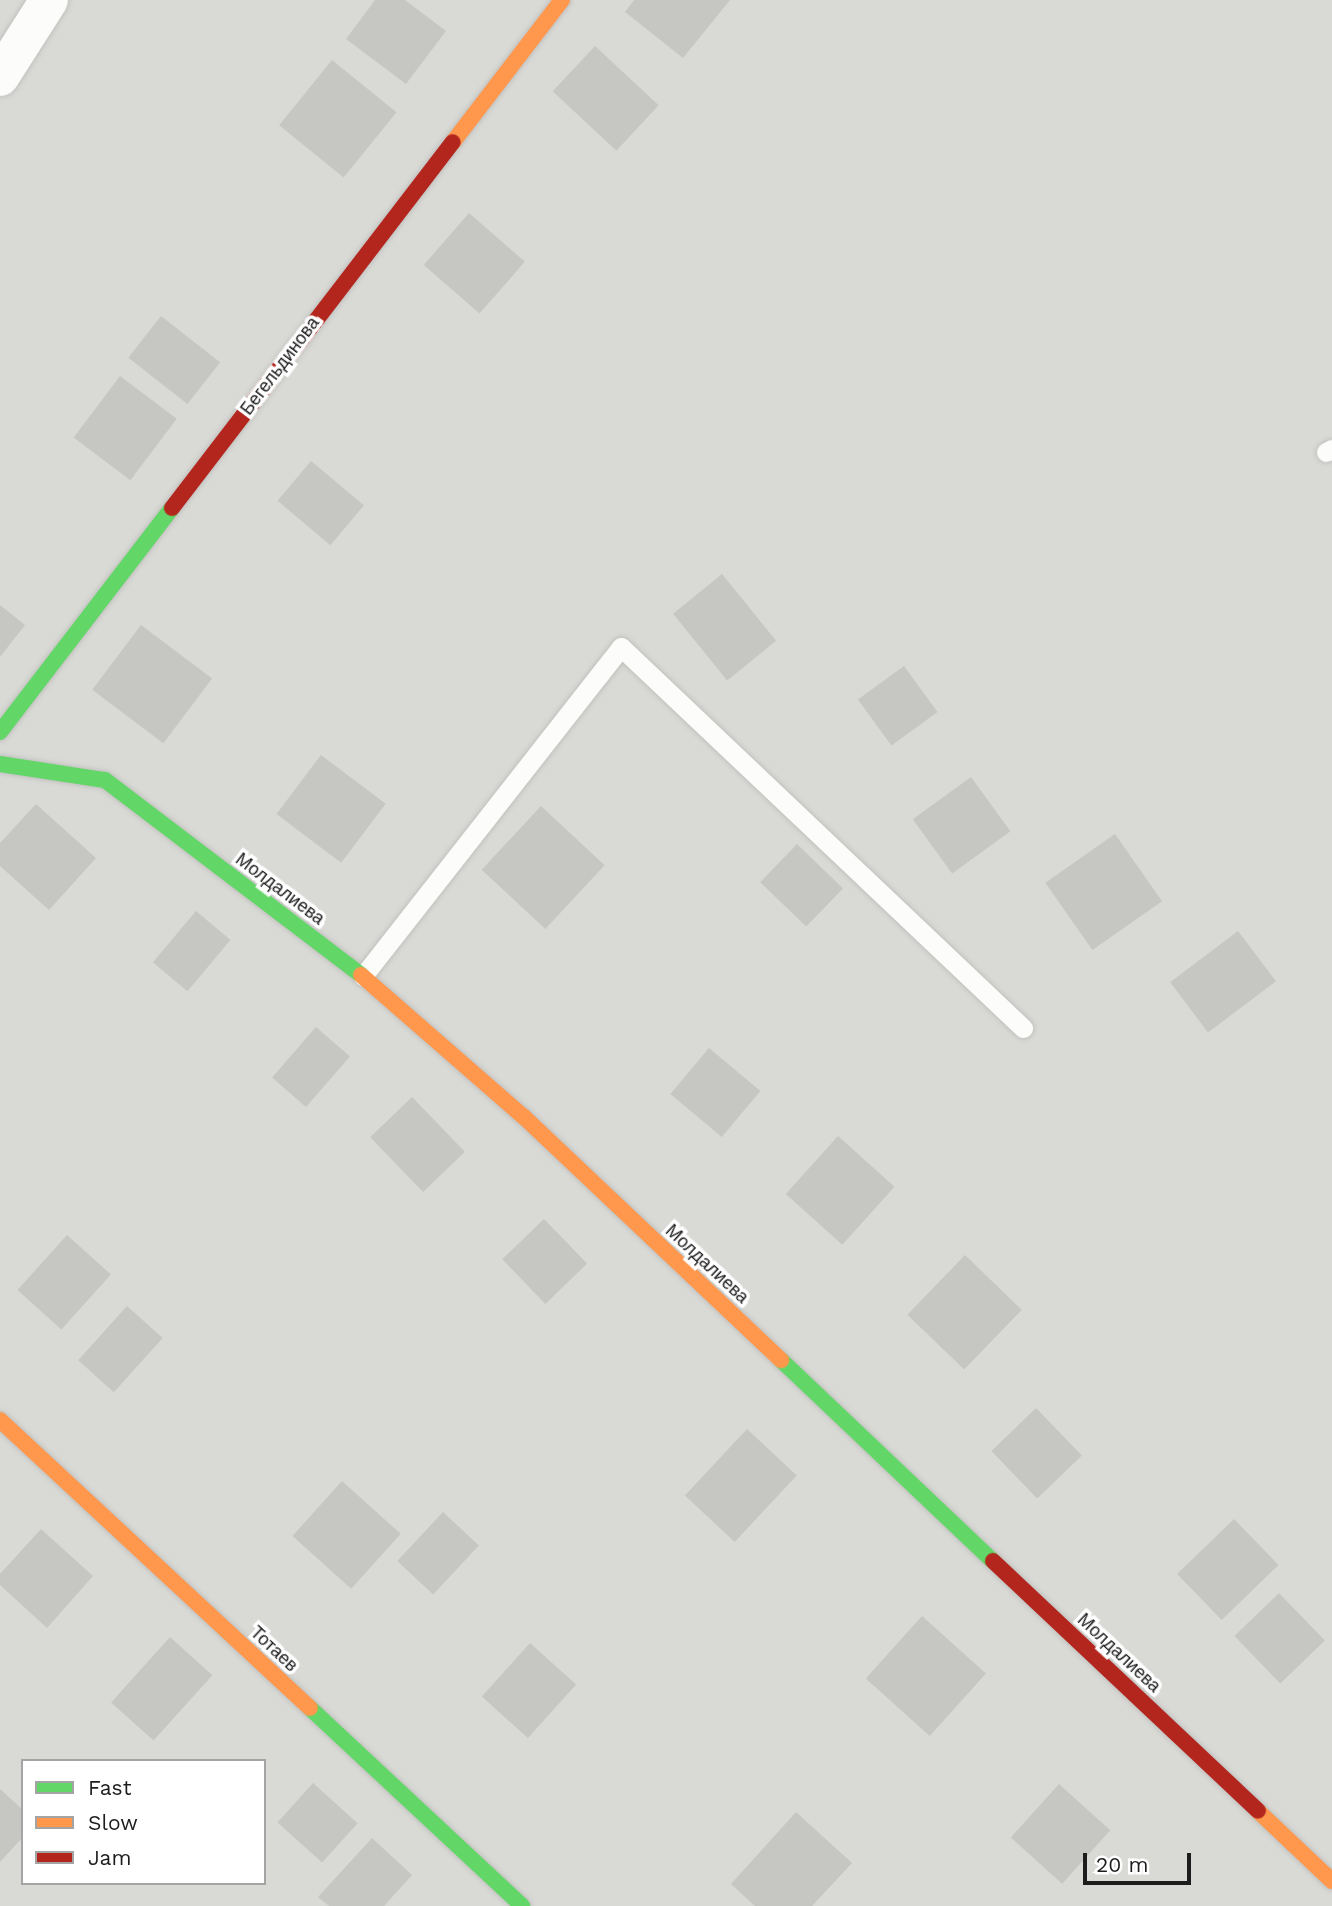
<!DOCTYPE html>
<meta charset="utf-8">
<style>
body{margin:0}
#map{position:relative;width:1332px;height:1906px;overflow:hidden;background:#e9eae5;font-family:"Work Sans",sans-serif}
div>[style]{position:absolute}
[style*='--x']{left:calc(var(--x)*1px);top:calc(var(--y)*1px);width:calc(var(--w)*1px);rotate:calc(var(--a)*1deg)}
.residential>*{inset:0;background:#d9d9d6}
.building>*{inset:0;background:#c6c7c2;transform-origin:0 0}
.roads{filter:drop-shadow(0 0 2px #c1c1bf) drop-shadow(0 0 2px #c1c1bf)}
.lane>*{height:19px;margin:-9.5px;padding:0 9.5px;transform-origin:9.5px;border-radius:9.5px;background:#fcfcfb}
.street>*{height:38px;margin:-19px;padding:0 19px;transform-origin:19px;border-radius:19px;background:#fcfcfb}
.fast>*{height:16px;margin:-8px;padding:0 8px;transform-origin:8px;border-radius:8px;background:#63d668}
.slow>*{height:16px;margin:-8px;padding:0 8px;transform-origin:8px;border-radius:8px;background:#ff974d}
.jam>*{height:16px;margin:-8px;padding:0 8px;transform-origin:8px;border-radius:8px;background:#b3261e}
span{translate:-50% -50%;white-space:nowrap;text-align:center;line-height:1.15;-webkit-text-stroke:7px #fff;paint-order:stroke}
.street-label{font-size:18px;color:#1c1c1c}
.legend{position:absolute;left:21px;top:1759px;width:245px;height:126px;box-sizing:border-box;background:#fff;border:2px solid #a4a4a4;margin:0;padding:9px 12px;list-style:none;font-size:21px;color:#1c1c1c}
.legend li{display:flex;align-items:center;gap:14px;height:35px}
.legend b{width:35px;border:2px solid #a4a4a4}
.scale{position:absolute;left:1083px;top:1853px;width:108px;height:32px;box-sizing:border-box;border:4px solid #1c1c1c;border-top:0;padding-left:9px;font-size:21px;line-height:24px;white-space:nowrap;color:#1c1c1c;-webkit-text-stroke:5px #fff;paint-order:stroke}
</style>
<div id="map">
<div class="residential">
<div style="clip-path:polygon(evenodd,0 0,1332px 0,1332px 1906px,0 1906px,0 0,23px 1761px,264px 1761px,264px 1883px,23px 1883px,23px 1761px)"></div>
</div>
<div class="building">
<div style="clip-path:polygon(375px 0,405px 0,446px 31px,406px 84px,346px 39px)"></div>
<div style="clip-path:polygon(634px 0,730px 0,683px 58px,625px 12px)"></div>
<div style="left:595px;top:46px;width:87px;height:62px;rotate:43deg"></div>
<div style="left:332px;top:60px;width:83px;height:84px;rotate:39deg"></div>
<div style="left:469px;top:213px;width:74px;height:69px;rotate:41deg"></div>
<div style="left:161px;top:316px;width:75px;height:53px;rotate:38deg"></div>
<div style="left:120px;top:376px;width:71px;height:77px;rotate:37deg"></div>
<div style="left:311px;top:461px;width:69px;height:52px;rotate:40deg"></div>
<div style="left:722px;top:574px;width:86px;height:63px;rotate:51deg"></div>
<div style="clip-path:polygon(0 605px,25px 625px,0 657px)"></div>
<div style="left:141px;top:625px;width:89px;height:81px;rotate:37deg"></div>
<div style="left:904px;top:666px;width:57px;height:57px;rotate:54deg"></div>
<div style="left:321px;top:755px;width:81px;height:74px;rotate:37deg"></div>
<div style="left:971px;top:777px;width:67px;height:72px;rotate:54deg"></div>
<div style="clip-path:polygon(36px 804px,96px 858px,49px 910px,0 866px,0 843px)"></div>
<div style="left:541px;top:806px;width:87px;height:87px;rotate:43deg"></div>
<div style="left:1115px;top:834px;width:82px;height:85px;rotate:55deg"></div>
<div style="left:797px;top:844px;width:64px;height:53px;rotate:44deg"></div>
<div style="left:196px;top:911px;width:45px;height:67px;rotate:40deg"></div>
<div style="left:1238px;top:931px;width:63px;height:85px;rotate:53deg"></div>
<div style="left:316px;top:1027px;width:45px;height:67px;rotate:41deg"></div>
<div style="left:709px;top:1048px;width:67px;height:60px;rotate:40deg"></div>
<div style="left:412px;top:1097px;width:76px;height:58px;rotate:46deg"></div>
<div style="left:838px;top:1136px;width:76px;height:78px;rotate:42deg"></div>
<div style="left:544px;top:1219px;width:62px;height:58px;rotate:46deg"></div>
<div style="left:67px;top:1235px;width:59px;height:74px;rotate:42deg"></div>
<div style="left:965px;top:1255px;width:79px;height:83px;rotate:44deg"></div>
<div style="left:127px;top:1306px;width:48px;height:73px;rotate:42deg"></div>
<div style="left:1036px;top:1408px;width:66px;height:62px;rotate:46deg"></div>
<div style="left:747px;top:1429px;width:68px;height:91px;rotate:43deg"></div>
<div style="left:342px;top:1481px;width:79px;height:74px;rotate:42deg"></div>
<div style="left:443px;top:1512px;width:49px;height:67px;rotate:43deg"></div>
<div style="left:1234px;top:1519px;width:64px;height:79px;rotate:46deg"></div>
<div style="clip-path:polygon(41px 1529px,93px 1576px,47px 1628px,0 1585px,0 1574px)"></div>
<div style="left:1279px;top:1593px;width:66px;height:62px;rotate:46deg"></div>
<div style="left:922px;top:1616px;width:86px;height:84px;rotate:42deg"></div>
<div style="left:170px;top:1637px;width:57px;height:88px;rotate:42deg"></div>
<div style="left:530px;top:1643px;width:62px;height:72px;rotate:42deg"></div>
<div style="left:313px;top:1783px;width:60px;height:53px;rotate:42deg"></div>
<div style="left:1059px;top:1784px;width:69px;height:72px;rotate:42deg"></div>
<div style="clip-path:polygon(0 1789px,23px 1810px,23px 1837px,0 1862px)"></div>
<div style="clip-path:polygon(796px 1812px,852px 1863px,812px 1906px,755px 1906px,731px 1884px)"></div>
<div style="clip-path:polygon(372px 1838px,412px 1875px,384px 1906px,329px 1906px,318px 1897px)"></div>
</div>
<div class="roads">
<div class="lane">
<div style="--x:1326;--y:452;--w:7;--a:-27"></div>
<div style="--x:363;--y:976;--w:418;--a:-51.9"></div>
<div style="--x:621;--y:647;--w:554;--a:43.46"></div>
</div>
<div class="street">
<div style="--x:0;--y:77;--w:91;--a:-57.5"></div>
</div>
<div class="fast">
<div style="--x:0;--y:732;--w:282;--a:-52.5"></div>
<div style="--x:0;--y:764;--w:106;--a:8.7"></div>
<div style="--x:105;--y:780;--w:322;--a:37.3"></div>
<div style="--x:781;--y:1360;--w:292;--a:43.5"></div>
<div style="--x:310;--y:1708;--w:290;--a:43"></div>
</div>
<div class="slow">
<div style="--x:453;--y:142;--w:179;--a:-52.5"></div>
<div style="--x:361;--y:975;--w:216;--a:41.1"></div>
<div style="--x:524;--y:1117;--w:354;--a:43.4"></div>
<div style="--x:0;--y:1420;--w:423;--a:42.9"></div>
<div style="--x:1258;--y:1811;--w:102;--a:43.4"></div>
</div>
<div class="jam">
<div style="--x:172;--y:508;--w:461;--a:-52.5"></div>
<div style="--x:993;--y:1561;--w:364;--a:43.3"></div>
</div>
</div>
<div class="street-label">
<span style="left:280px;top:366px;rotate:-53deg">Бегельдинова</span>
<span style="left:280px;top:889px;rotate:37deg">Молдалиева</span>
<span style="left:707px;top:1264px;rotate:43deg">Молдалиева</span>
<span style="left:274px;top:1649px;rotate:43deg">Тотаев</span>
<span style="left:1119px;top:1653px;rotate:43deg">Молдалиева</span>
</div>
<ul class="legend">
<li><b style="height:9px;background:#63d668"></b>Fast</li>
<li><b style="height:9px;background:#ff974d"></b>Slow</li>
<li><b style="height:9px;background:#b3261e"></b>Jam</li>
</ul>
<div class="scale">20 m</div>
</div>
